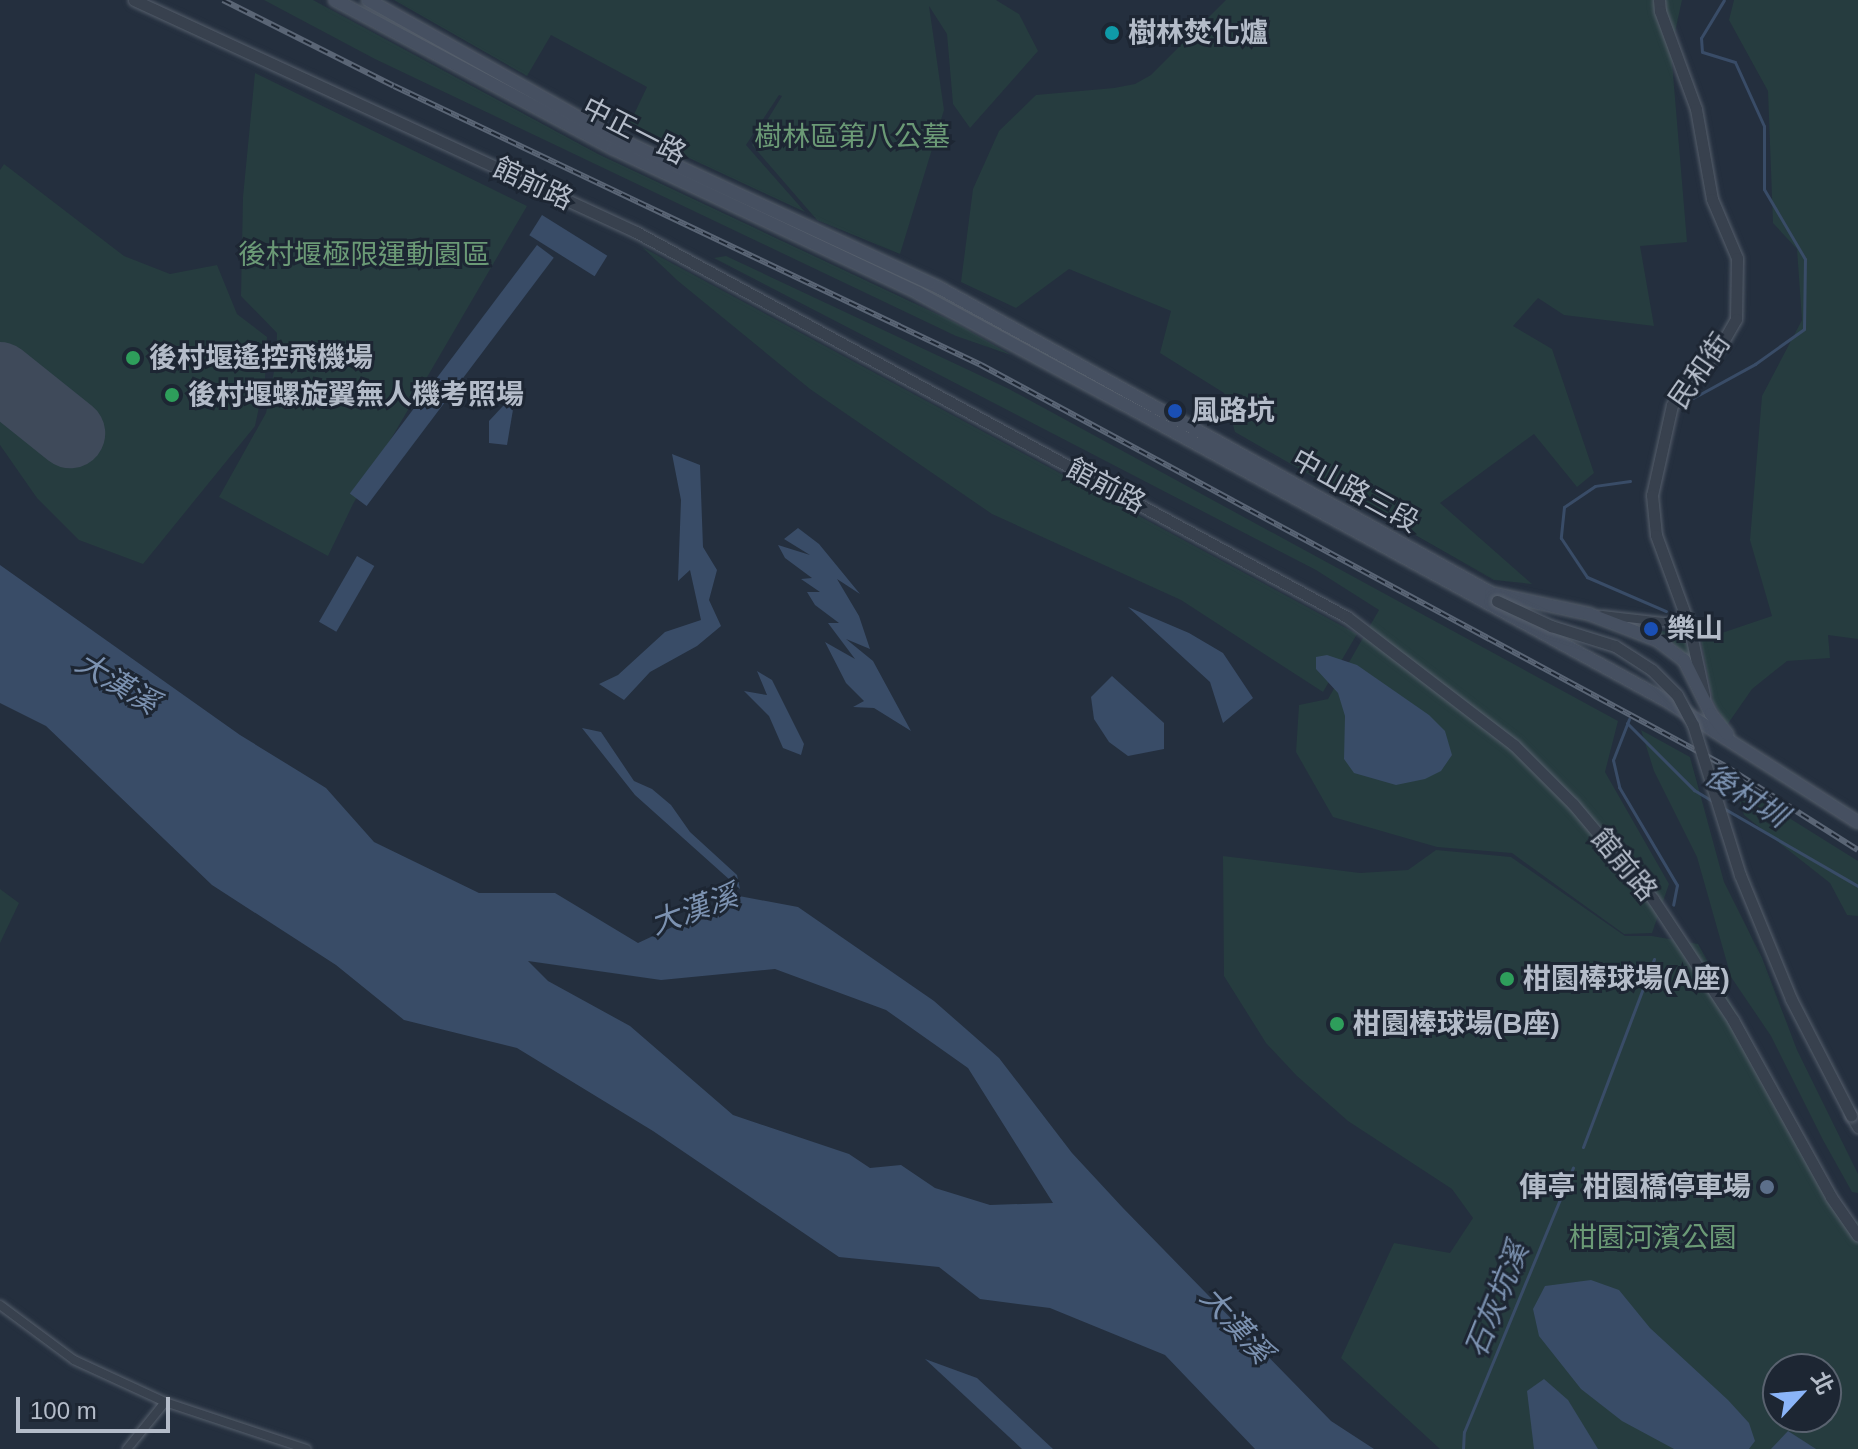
<!DOCTYPE html>
<meta charset="utf-8">
<style>
body{margin:0}
#map{position:relative;width:1858px;height:1449px;overflow:hidden;background:#242f3e;font-family:Helvetica,"Noto Sans TC",sans-serif}
div>[style]{position:absolute}
[style*='--x']{left:calc(var(--x)*1px);top:calc(var(--y)*1px);width:calc(var(--w)*1px);rotate:calc(var(--a)*1deg)}
.green>*{inset:0;background:#263c3f}
.water>*{inset:0;background:#394c67;transform-origin:0 0}
.stream>*{height:3px;margin:-1.5px;padding:0 1.5px;transform-origin:1.5px;border-radius:1.5px;background:#394c67}
.runway>*{height:70px;margin:-35px;padding:0 35px;transform-origin:35px;border-radius:35px;background:#3f4a5a}
.roads{filter:drop-shadow(0 0 2px #565f6c) drop-shadow(0 0 2px #565f6c)}
.minor>*{height:8px;margin:-4px;padding:0 4px;transform-origin:4px;border-radius:4px;background:#38414e}
.tertiary>*{height:11px;margin:-5.5px;padding:0 5.5px;transform-origin:5.5px;border-radius:5.5px;background:#38414e}
.secondary>*{height:12px;margin:-6px;padding:0 6px;transform-origin:6px;border-radius:6px;background:#465061}
.rail>*{height:6px;margin-top:-3px;transform-origin:0;background:repeating-linear-gradient(90deg,#1d2633 0 9px,#5a6575 0 18px);box-sizing:border-box;border-block:2px solid #5a6575}
.bridges{filter:drop-shadow(0 0 2px #565f6c) drop-shadow(0 0 2px #565f6c)}
.tertiary-bridge>*{height:11px;margin:-5.5px;padding:0 5.5px;transform-origin:5.5px;border-radius:5.5px;background:#38414e}
.dots>*{width:22px;height:22px;translate:-50% -50%;box-sizing:border-box;border:4px solid #1d2633;border-radius:50%}
span{translate:-50% -50%;white-space:nowrap;text-align:center;line-height:1.15;-webkit-text-stroke:6px #1d2633;paint-order:stroke}
.poi-label{font-size:28px;color:#b4bcc9;font-weight:700}
.left{translate:0 -50%;text-align:left}
.right{translate:-100% -50%;text-align:right}
.street-label{font-size:28px;color:#b4bcc9}
.park-label{font-size:28px;color:#6b9a76}
.water-label{font-size:30px;color:#7c92b1;font-style:italic}
.north{position:absolute;left:1762px;top:1353px;width:80px;height:80px;box-sizing:border-box;background:#1d2633;border:2px solid #59626f;border-radius:50%;rotate:64deg;font-size:22px;font-weight:700;line-height:32px;text-align:center;color:#b4bcc9}
.north::after{content:'';display:block;margin:auto;width:28px;height:36px;background:#8ab4f8;clip-path:polygon(50% 0,100% 100%,50% 72%,0 100%)}
.scale{position:absolute;left:16px;top:1397px;width:154px;height:36px;box-sizing:border-box;border:4px solid #b4bcc9;border-top:0;padding-left:10px;font-size:24px;line-height:28px;white-space:nowrap;color:#b4bcc9;-webkit-text-stroke:6px #1d2633;paint-order:stroke}
</style>
<div id="map">
<div class="green">
<div style="clip-path:polygon(264px 0,313px 0,598px 154px,956px 323px,1011px 355px,956px 336px,375px 59px)"></div>
<div style="clip-path:polygon(394px 0,996px 0,1019px 14px,1038px 51px,970px 128px,953px 104px,947px 34px,929px 6px,944px 110px,900px 254px,817px 220px,752px 145px,782px 96px,779px 95px,746px 145px,805px 212px,627px 129px,647px 87px,551px 35px,527px 76px)"></div>
<div style="clip-path:polygon(1226px 0,1682px 0,1671px 50px,1687px 242px,1640px 246px,1654px 326px,1564px 315px,1538px 298px,1513px 326px,1552px 349px,1594px 473px,1577px 487px,1534px 434px,1440px 503px,1532px 584px,1494px 580px,1235px 432px,1224px 393px,1160px 353px,1171px 311px,1069px 269px,1016px 308px,961px 282px,973px 189px,999px 131px,1036px 95px,1114px 88px,1135px 84px,1151px 75px)"></div>
<div style="clip-path:polygon(1734px 0,1858px 0,1858px 639px,1828px 635px,1830px 658px,1787px 661px,1752px 689px,1727px 725px,1713px 701px,1701px 640px,1772px 616px,1750px 540px,1762px 396px,1802px 320px,1797px 249px,1773px 223px,1768px 91px,1729px 20px)"></div>
<div style="clip-path:polygon(255px 73px,527px 206px,353px 504px,328px 556px,219px 497px,266px 413px,276px 361px,277px 333px,241px 296px,243px 197px)"></div>
<div style="clip-path:polygon(4px 164px,124px 256px,170px 274px,217px 265px,237px 314px,267px 337px,265px 379px,255px 426px,143px 564px,79px 540px,37px 498px,0 445px,0 170px)"></div>
<div style="clip-path:polygon(642px 247px,1357px 634px,1323px 692px,1181px 600px,992px 514px,810px 389px,678px 281px)"></div>
<div style="clip-path:polygon(726px 256px,1009px 389px,1618px 721px,1605px 772px,1669px 884px,1652px 933px,1624px 934px,1512px 853px,1437px 847px,1333px 817px,1296px 752px,1299px 705px,1328px 699px,1379px 610px,1316px 570px,714px 258px)"></div>
<div style="clip-path:polygon(1632px 625px,1683px 635px,1693px 660px,1666px 637px)"></div>
<div style="clip-path:polygon(1641px 730px,1690px 757px,1724px 882px,1762px 958px,1797px 1050px,1858px 1174px,1858px 1193px,1852px 1192px,1823px 1140px,1771px 1036px,1731px 977px,1697px 857px,1654px 771px)"></div>
<div style="clip-path:polygon(1733px 783px,1858px 861px,1858px 916px,1847px 915px,1830px 883px,1744px 815px)"></div>
<div style="clip-path:polygon(evenodd,1436px 850px,1511px 857px,1625px 936px,1652px 936px,1698px 944px,1852px 1223px,1858px 1221px,1858px 1449px,1440px 1449px,1341px 1358px,1394px 1243px,1450px 1253px,1473px 1218px,1452px 1189px,1348px 1121px,1297px 1076px,1266px 1043px,1224px 976px,1223px 856px,1360px 873px,1408px 870px,1436px 850px,1778px 1369px,1826px 1369px,1826px 1417px,1778px 1417px,1778px 1369px)"></div>
<div style="clip-path:polygon(0 889px,19px 903px,0 943px)"></div>
</div>
<div class="water">
<div style="left:542px;top:215px;width:77px;height:24px;rotate:32deg"></div>
<div style="left:537px;top:245px;width:21px;height:311px;rotate:37deg"></div>
<div style="clip-path:polygon(516px 392px,507px 445px,489px 443px,489px 421px)"></div>
<div style="clip-path:polygon(672px 454px,700px 465px,703px 547px,717px 570px,709px 600px,721px 626px,697px 646px,650px 672px,624px 700px,599px 684px,618px 675px,665px 632px,701px 620px,690px 570px,678px 581px,681px 500px)"></div>
<div style="clip-path:polygon(798px 528px,819px 544px,860px 594px,837px 579px,859px 616px,870px 649px,846px 639px,873px 661px,911px 731px,874px 708px,853px 707px,864px 701px,846px 683px,825px 642px,855px 659px,828px 623px,839px 623px,815px 605px,807px 592px,820px 592px,801px 579px,812px 578px,785px 558px,778px 545px,810px 555px,784px 539px)"></div>
<div style="left:357px;top:556px;width:20px;height:76px;rotate:30deg"></div>
<div style="clip-path:polygon(evenodd,0 565px,240px 735px,326px 788px,374px 842px,479px 893px,555px 893px,638px 943px,739px 896px,798px 907px,934px 1001px,999px 1058px,1072px 1153px,1123px 1208px,1331px 1421px,1374px 1449px,1255px 1449px,1165px 1355px,1050px 1308px,980px 1299px,939px 1267px,839px 1257px,653px 1131px,517px 1048px,404px 1020px,336px 965px,212px 885px,46px 726px,0 703px,0 565px,528px 961px,661px 980px,775px 969px,886px 1010px,968px 1068px,1053px 1203px,990px 1205px,935px 1188px,901px 1165px,870px 1168px,849px 1154px,733px 1115px,630px 1026px,548px 981px,528px 961px)"></div>
<div style="clip-path:polygon(1128px 607px,1189px 633px,1223px 653px,1253px 698px,1223px 723px,1210px 682px)"></div>
<div style="clip-path:polygon(1327px 655px,1357px 665px,1429px 715px,1445px 731px,1452px 755px,1441px 771px,1425px 779px,1396px 785px,1354px 773px,1344px 759px,1345px 716px,1338px 693px,1316px 669px,1316px 657px)"></div>
<div style="clip-path:polygon(757px 671px,772px 680px,804px 744px,801px 755px,783px 748px,769px 716px,744px 691px,767px 695px)"></div>
<div style="clip-path:polygon(1112px 676px,1164px 723px,1164px 749px,1128px 756px,1109px 742px,1094px 719px,1091px 697px)"></div>
<div style="clip-path:polygon(582px 728px,601px 732px,634px 781px,652px 789px,671px 805px,690px 832px,737px 875px,740px 889px,635px 795px)"></div>
<div style="clip-path:polygon(1591px 1280px,1619px 1290px,1650px 1328px,1728px 1400px,1749px 1423px,1755px 1441px,1749px 1449px,1674px 1449px,1622px 1421px,1581px 1389px,1539px 1336px,1533px 1309px,1545px 1286px)"></div>
<div style="clip-path:polygon(925px 1359px,977px 1378px,1053px 1449px,1022px 1449px)"></div>
<div style="clip-path:polygon(1544px 1379px,1568px 1400px,1598px 1449px,1534px 1449px,1527px 1391px)"></div>
<div style="clip-path:polygon(1788px 1431px,1816px 1449px,1771px 1449px)"></div>
</div>
<div class="stream">
<div style="--x:1693;--y:398;--w:71;--a:-28.7"></div>
<div style="--x:1755;--y:364;--w:60;--a:-35.5"></div>
<div style="--x:1804;--y:329;--w:70;--a:-89.2"></div>
<div style="--x:1805;--y:259;--w:81;--a:-120.4"></div>
<div style="--x:1764;--y:189;--w:63;--a:-90"></div>
<div style="--x:1764;--y:126;--w:70;--a:-114.4"></div>
<div style="--x:1735;--y:62;--w:34;--a:-163"></div>
<div style="--x:1702;--y:52;--w:14;--a:-94"></div>
<div style="--x:1701;--y:38;--w:44;--a:-58.8"></div>
<div style="--x:1630;--y:481;--w:35;--a:172"></div>
<div style="--x:1595;--y:486;--w:37;--a:146"></div>
<div style="--x:1564;--y:507;--w:31;--a:96"></div>
<div style="--x:1561;--y:538;--w:47;--a:56.3"></div>
<div style="--x:1587;--y:577;--w:86;--a:23.3"></div>
<div style="--x:1629;--y:719;--w:44;--a:111.3"></div>
<div style="--x:1613;--y:760;--w:28;--a:77"></div>
<div style="--x:1619;--y:787;--w:114;--a:59.4"></div>
<div style="--x:1677;--y:885;--w:20;--a:101"></div>
<div style="--x:1627;--y:723;--w:95;--a:45"></div>
<div style="--x:1694;--y:790;--w:21;--a:31"></div>
<div style="--x:1725;--y:809;--w:154;--a:30.1"></div>
<div style="--x:1583;--y:1147;--w:201;--a:-69.3"></div>
<div style="--x:1463;--y:1449;--w:17;--a:-87"></div>
<div style="--x:1464;--y:1432;--w:286;--a:-67.6"></div>
</div>
<div class="runway">
<div style="--x:0;--y:377;--w:90;--a:38.7"></div>
</div>
<div class="roads">
<div class="minor">
<div style="--x:1602;--y:615;--w:88;--a:6.6"></div>
<div style="--x:0;--y:1305;--w:92;--a:36.6"></div>
<div style="--x:74;--y:1360;--w:100;--a:24.8"></div>
<div style="--x:165;--y:1402;--w:149;--a:18.4"></div>
<div style="--x:127;--y:1449;--w:60;--a:-51"></div>
</div>
<div class="tertiary">
<div style="--x:134;--y:0;--w:553;--a:24.8"></div>
<div style="--x:636;--y:232;--w:809;--a:28.44"></div>
<div style="--x:1347;--y:617;--w:210;--a:37.5"></div>
<div style="--x:1514;--y:745;--w:83;--a:45"></div>
<div style="--x:1573;--y:804;--w:124;--a:49.9"></div>
<div style="--x:1653;--y:899;--w:145;--a:56.5"></div>
<div style="--x:1733;--y:1020;--w:202;--a:61"></div>
<div style="--x:1831;--y:1197;--w:47;--a:55.3"></div>
<div style="--x:1659;--y:0;--w:11;--a:85"></div>
<div style="--x:1660;--y:11;--w:104;--a:69.8"></div>
<div style="--x:1696;--y:109;--w:91;--a:79.9"></div>
<div style="--x:1712;--y:199;--w:64;--a:67"></div>
<div style="--x:1737;--y:258;--w:61;--a:90.9"></div>
<div style="--x:1736;--y:319;--w:28;--a:120"></div>
<div style="--x:1722;--y:343;--w:80;--a:128.9"></div>
<div style="--x:1672;--y:405;--w:92;--a:102.5"></div>
<div style="--x:1652;--y:495;--w:40;--a:84.3"></div>
<div style="--x:1656;--y:535;--w:96;--a:69.9"></div>
<div style="--x:1689;--y:625;--w:72;--a:77.9"></div>
<div style="--x:1851;--y:1115;--w:14;--a:60"></div>
</div>
<div class="secondary">
<div style="--x:335;--y:0;--w:316;--a:28.1"></div>
<div style="--x:614;--y:149;--w:336;--a:25.3"></div>
<div style="--x:918;--y:293;--w:230;--a:28.4"></div>
<div style="--x:1120;--y:402;--w:623;--a:28.66"></div>
<div style="--x:1667;--y:701;--w:226;--a:32.4"></div>
<div style="--x:368;--y:0;--w:275;--a:29.2"></div>
<div style="--x:608;--y:134;--w:364;--a:24.9"></div>
<div style="--x:938;--y:287;--w:632;--a:28.96"></div>
<div style="--x:1491;--y:593;--w:100;--a:12.1"></div>
<div style="--x:1589;--y:614;--w:73;--a:20.9"></div>
<div style="--x:1657;--y:640;--w:34;--a:37"></div>
<div style="--x:1684;--y:660;--w:60;--a:63.4"></div>
<div style="--x:1711;--y:714;--w:26;--a:51"></div>
</div>
</div>
<div class="rail">
<div style="--x:223;--y:0;--w:191;--a:26.7"></div>
<div style="--x:394;--y:86;--w:650;--a:25.42"></div>
<div style="--x:981;--y:365;--w:845;--a:28.32"></div>
<div style="--x:1725;--y:766;--w:157;--a:32.3"></div>
</div>
<div class="bridges">
<div class="tertiary-bridge">
<div style="--x:1497;--y:601;--w:60;--a:24.8"></div>
<div style="--x:1551;--y:626;--w:67;--a:17.4"></div>
<div style="--x:1615;--y:646;--w:44;--a:33"></div>
<div style="--x:1652;--y:670;--w:35;--a:45"></div>
<div style="--x:1677;--y:695;--w:34;--a:62"></div>
<div style="--x:1693;--y:725;--w:157;--a:72.6"></div>
<div style="--x:1740;--y:875;--w:134;--a:67.6"></div>
<div style="--x:1791;--y:999;--w:131;--a:62.7"></div>
</div>
</div>
<div class="dots">
<div style="left:1112px;top:33px;background:#0f9aa8"></div>
<div style="left:133px;top:358px;background:#2e9e5b"></div>
<div style="left:172px;top:395px;background:#2e9e5b"></div>
<div style="left:1175px;top:411px;background:#1a4fb4"></div>
<div style="left:1651px;top:629px;background:#1a4fb4"></div>
<div style="left:1507px;top:979px;background:#2e9e5b"></div>
<div style="left:1337px;top:1024px;background:#2e9e5b"></div>
<div style="left:1767px;top:1187px;background:#5c6f8a"></div>
</div>
<div class="poi-label">
<span class="left" style="left:1128px;top:33px">樹林焚化爐</span>
<span class="left" style="left:149px;top:358px">後村堰遙控飛機場</span>
<span class="left" style="left:188px;top:395px">後村堰螺旋翼無人機考照場</span>
<span class="left" style="left:1191px;top:411px">風路坑</span>
<span class="left" style="left:1667px;top:629px">樂山</span>
<span class="left" style="left:1523px;top:979px">柑園棒球場(A座)</span>
<span class="left" style="left:1353px;top:1024px">柑園棒球場(B座)</span>
<span class="right" style="left:1751px;top:1187px">俥亭 柑園橋停車場</span>
</div>
<div class="street-label">
<span style="left:634px;top:131px;rotate:27deg">中正一路</span>
<span style="left:533px;top:184px;rotate:25deg">館前路</span>
<span style="left:1700px;top:371px;rotate:-55deg">民和街</span>
<span style="left:1106px;top:486px;rotate:28deg">館前路</span>
<span style="left:1355px;top:491px;rotate:29deg">中山路三段</span>
<span style="left:1624px;top:865px;rotate:50deg">館前路</span>
</div>
<div class="park-label">
<span style="left:852px;top:137px">樹林區第八公墓</span>
<span style="left:364px;top:255px">後村堰極限運動園區</span>
<span style="left:1653px;top:1238px">柑園河濱公園</span>
</div>
<div class="water-label">
<span style="left:117px;top:683px;rotate:31deg">大漢溪</span>
<span style="left:1746px;top:796px;rotate:32deg">後村圳</span>
<span style="left:694px;top:910px;rotate:-20deg">大漢溪</span>
<span style="left:1497px;top:1300px;rotate:-68deg">石灰坑溪</span>
<span style="left:1236px;top:1325px;rotate:48deg">大漢溪</span>
</div>
<div class="north">北</div>
<div class="scale">100 m</div>
</div>
